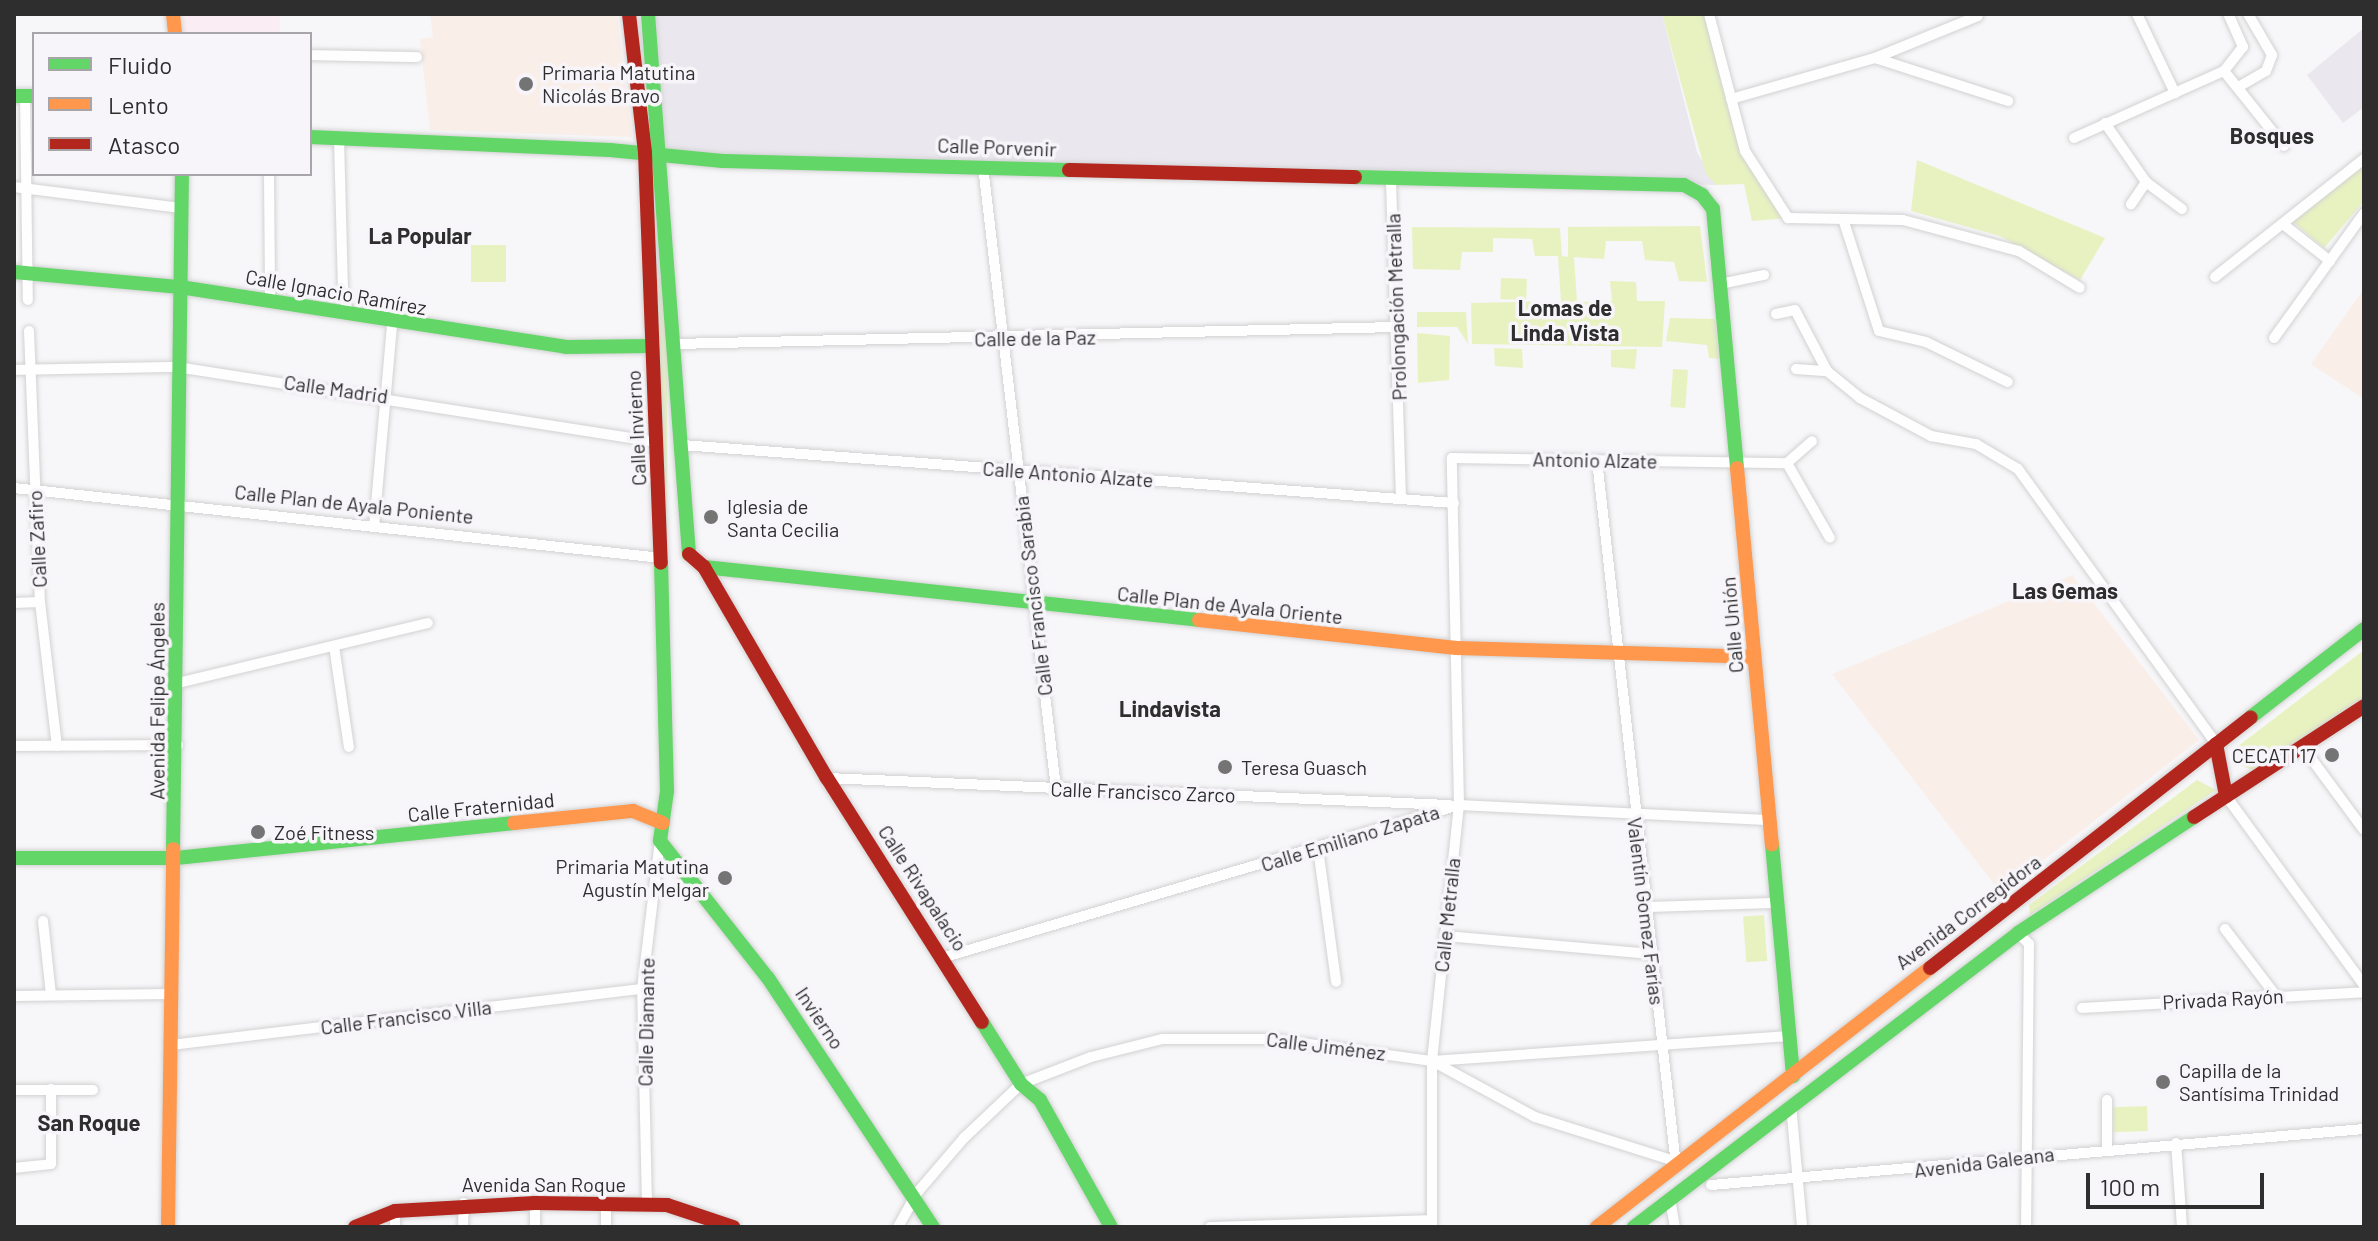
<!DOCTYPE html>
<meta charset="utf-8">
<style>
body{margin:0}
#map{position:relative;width:2378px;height:1241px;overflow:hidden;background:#f7f6f8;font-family:Barlow,sans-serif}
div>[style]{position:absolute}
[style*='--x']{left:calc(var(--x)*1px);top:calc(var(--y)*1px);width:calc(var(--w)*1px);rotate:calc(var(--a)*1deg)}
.built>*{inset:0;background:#eae7ee}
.education>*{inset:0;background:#faeee8}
.medical>*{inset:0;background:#faedf3;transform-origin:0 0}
.green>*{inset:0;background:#e8f2c1;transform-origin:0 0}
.roads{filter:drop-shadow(0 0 2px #d2d2d3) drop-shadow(0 0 2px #d2d2d3)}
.street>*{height:10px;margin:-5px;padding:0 5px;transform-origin:5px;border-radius:5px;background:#fefefe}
.fast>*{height:14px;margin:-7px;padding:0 7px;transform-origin:7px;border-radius:7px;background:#63d668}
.slow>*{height:14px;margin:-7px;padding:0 7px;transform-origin:7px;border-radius:7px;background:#ff974d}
.jam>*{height:14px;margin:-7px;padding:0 7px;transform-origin:7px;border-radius:7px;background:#b3261e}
.dots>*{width:22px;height:22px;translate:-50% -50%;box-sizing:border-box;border:4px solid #f7f5f9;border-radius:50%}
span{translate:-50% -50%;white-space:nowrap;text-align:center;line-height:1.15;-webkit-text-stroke:7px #f7f5f9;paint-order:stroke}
.poi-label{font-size:20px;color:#2e2e2f}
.left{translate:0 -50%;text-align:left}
.right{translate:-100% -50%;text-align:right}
.street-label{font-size:20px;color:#2e2e2f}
.neighbourhood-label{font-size:22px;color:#2e2e2f;font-weight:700}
.frame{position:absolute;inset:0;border:16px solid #2e2e2f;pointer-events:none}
.legend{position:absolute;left:32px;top:32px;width:280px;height:144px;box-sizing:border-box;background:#f7f5f9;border:2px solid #a7a5a8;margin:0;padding:10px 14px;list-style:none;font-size:24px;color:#2e2e2f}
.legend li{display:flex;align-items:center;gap:16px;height:40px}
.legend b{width:40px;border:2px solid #a7a5a8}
.scale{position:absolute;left:2086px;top:1173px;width:178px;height:36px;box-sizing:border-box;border:4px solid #2e2e2f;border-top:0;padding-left:10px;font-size:24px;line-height:28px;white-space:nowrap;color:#2e2e2f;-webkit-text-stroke:6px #f7f5f9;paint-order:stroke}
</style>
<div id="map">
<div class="built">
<div style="clip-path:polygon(648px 14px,1662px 14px,1697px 152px,1716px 185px,662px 154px)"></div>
<div style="clip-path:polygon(2364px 28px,2364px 107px,2343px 123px,2307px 75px)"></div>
</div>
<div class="education">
<div style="clip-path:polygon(430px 14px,617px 14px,632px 137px,430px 130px,420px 39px,433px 37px)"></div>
<div style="clip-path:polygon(2364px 289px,2364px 399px,2311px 364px)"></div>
<div style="clip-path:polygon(2072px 575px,2199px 740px,2001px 893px,1832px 674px)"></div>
</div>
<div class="medical">
<div style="left:183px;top:14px;width:97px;height:20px"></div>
</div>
<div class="green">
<div style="clip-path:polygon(1662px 14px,1709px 14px,1745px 151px,1788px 218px,1752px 221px,1744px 184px,1716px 185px,1706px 174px)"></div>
<div style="clip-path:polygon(1917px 160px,2105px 238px,2080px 280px,2000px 236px,1911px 211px)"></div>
<div style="clip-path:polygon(2364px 162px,2364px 201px,2324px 248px,2292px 221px)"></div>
<div style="clip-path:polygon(1700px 226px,1707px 282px,1679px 281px,1674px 262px,1645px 260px,1642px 241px,1606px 241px,1604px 259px,1574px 257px,1577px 302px,1612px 301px,1610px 281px,1636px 282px,1637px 301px,1665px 301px,1662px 347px,1472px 344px,1471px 303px,1561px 301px,1558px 256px,1535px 256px,1532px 239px,1493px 238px,1493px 252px,1462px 252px,1460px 270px,1413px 269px,1412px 227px,1560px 228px,1562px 256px,1568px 257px,1568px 227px)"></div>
<div style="left:471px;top:245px;width:35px;height:37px"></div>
<div style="left:654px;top:278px;width:13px;height:270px"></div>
<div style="left:1501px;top:278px;width:26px;height:21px;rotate:2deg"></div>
<div style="clip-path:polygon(1417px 312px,1466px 312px,1468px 344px,1457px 327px,1417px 327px)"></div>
<div style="clip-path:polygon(1670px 318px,1715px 319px,1720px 359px,1709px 358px,1707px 345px,1666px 341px)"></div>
<div style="clip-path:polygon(1417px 333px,1450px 336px,1449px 380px,1418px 383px)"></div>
<div style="clip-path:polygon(1494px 348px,1522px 349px,1523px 368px,1495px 366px)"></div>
<div style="clip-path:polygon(1637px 349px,1635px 369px,1611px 367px,1611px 350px)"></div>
<div style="left:1673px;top:369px;width:15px;height:38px;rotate:4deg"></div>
<div style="clip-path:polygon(2364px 650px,2364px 697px,2254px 771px,2233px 762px,2237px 747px)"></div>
<div style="clip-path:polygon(2197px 780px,2216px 790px,2030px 915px,2029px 905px)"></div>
<div style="left:1764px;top:915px;width:46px;height:21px;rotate:86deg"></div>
<div style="left:2147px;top:1106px;width:25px;height:34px;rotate:88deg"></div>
</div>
<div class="roads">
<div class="street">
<div style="--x:1709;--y:14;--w:142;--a:75.3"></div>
<div style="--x:1745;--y:151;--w:80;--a:57.3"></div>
<div style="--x:1788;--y:218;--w:115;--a:1"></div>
<div style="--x:1903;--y:220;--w:120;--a:15"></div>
<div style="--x:2019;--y:251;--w:71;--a:31.2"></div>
<div style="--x:2137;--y:14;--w:88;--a:64.3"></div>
<div style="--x:310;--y:55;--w:107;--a:1.1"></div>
<div style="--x:1875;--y:58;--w:140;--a:17.9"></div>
<div style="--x:2224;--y:71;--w:96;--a:51.3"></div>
<div style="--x:2240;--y:86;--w:30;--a:-30"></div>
<div style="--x:2266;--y:71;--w:17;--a:-69"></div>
<div style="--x:2272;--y:55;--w:48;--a:-120.3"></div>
<div style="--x:25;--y:96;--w:204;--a:89.2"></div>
<div style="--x:1731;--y:99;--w:150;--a:-15.9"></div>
<div style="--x:1875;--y:58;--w:111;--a:-22.2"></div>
<div style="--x:2105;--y:123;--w:72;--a:55.2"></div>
<div style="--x:2146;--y:182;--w:27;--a:124"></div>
<div style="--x:339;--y:138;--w:150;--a:88.5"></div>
<div style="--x:343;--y:288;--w:25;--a:79"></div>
<div style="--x:2074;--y:138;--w:164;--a:-24.1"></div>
<div style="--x:2224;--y:71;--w:31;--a:-52"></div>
<div style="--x:2243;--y:47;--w:36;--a:-114"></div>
<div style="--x:983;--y:166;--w:626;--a:83.31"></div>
<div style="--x:269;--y:174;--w:126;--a:89.5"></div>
<div style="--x:1391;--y:181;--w:318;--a:88.2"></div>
<div style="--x:2146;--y:182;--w:45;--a:36.9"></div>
<div style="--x:14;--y:187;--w:168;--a:7.2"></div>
<div style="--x:1844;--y:222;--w:114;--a:72.2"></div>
<div style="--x:1879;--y:331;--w:48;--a:13.2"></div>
<div style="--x:1926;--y:342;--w:91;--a:26"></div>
<div style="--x:2283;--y:224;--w:60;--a:38.2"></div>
<div style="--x:2215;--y:277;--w:190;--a:-38.4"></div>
<div style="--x:1720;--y:284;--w:45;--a:-11.6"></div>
<div style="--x:1776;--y:314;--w:19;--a:-12"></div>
<div style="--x:1795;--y:310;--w:69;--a:62.3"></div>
<div style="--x:29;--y:331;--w:271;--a:87.7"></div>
<div style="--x:40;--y:602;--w:145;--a:83.3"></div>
<div style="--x:2274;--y:338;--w:154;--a:-54.2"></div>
<div style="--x:675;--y:344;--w:721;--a:-1.35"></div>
<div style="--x:1796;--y:369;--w:31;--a:4"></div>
<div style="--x:1827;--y:371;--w:43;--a:39.3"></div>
<div style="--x:1860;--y:398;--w:81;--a:28.2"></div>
<div style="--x:1931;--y:436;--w:46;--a:10.1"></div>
<div style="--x:1976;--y:444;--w:49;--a:30.8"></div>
<div style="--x:2018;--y:469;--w:339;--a:54.2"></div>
<div style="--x:14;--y:370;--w:163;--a:-1.1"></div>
<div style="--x:177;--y:367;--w:485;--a:8.9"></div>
<div style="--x:682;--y:445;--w:774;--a:4.3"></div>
<div style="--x:1597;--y:460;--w:709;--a:83.61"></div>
<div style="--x:1787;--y:463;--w:86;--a:60.2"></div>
<div style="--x:14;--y:488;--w:651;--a:6.17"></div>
<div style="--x:374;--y:527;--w:204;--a:-84.9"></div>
<div style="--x:14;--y:603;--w:26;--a:-2"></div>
<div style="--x:334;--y:646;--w:102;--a:81.6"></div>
<div style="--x:178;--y:683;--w:257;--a:-13.5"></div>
<div style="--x:14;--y:746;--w:164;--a:-0.3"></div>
<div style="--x:2302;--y:746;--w:104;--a:53.6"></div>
<div style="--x:827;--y:778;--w:623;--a:2.49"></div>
<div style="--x:2226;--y:796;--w:234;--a:53.9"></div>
<div style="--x:1318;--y:848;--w:135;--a:82.3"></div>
<div style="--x:1646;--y:907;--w:128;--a:-1.8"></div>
<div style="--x:43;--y:921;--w:74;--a:83.8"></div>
<div style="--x:2225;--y:929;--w:84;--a:52.7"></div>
<div style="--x:2018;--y:933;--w:16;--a:45"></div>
<div style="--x:2029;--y:944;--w:283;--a:90.6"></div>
<div style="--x:1445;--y:936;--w:208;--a:5"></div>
<div style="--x:945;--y:957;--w:536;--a:-16.47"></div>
<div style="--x:1459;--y:805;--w:308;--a:2.8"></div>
<div style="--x:14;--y:996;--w:158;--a:-0.7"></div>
<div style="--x:2082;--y:1008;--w:282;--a:-3.2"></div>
<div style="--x:171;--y:1045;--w:474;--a:-6.8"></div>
<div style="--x:1434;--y:1062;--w:115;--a:28.6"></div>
<div style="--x:1535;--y:1117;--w:143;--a:17.5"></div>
<div style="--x:14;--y:1090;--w:79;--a:0"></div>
<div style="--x:2107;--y:1100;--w:48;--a:90"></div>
<div style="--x:1791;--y:1105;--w:122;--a:84.8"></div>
<div style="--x:2176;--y:1143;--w:84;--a:85.9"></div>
<div style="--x:14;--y:1168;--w:37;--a:-6"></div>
<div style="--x:51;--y:1164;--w:75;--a:-90"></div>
<div style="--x:1711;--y:1185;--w:655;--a:-4.9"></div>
<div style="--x:1670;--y:1199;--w:28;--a:80"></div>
<div style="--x:535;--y:1203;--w:24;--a:90"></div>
<div style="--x:647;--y:1204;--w:215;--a:-91.3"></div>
<div style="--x:642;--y:989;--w:149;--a:-83.1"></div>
<div style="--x:395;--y:1227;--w:16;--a:-90"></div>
<div style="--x:463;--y:1227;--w:24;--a:-88"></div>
<div style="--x:606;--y:1227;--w:24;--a:-90"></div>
<div style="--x:898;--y:1227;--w:38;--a:-61"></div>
<div style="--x:916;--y:1194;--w:74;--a:-49.4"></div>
<div style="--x:964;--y:1138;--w:79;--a:-43.5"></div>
<div style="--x:1021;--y:1084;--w:75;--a:-21.1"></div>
<div style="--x:1091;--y:1057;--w:73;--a:-14.2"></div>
<div style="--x:1162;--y:1039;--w:111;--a:0"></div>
<div style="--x:1273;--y:1039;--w:161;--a:7.9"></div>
<div style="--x:1432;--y:1061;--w:358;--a:-4"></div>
<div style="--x:1210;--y:1227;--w:221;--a:-1.8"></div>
<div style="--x:1432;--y:1227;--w:166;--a:-90"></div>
<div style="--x:1432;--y:1061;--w:257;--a:-84"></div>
<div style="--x:1459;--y:805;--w:347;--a:-91.2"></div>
<div style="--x:1452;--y:458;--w:335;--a:0.9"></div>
<div style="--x:1787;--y:463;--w:33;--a:-41"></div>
</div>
<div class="fast">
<div style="--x:648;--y:14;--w:542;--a:85.66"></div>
<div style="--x:14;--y:96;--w:20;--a:0"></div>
<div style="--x:310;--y:137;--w:300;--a:2.5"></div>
<div style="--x:610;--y:150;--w:113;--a:5.6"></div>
<div style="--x:722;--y:161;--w:347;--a:1.5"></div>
<div style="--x:1355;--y:177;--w:329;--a:1.4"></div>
<div style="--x:1684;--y:185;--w:21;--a:29"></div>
<div style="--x:1702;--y:195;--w:18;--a:52"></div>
<div style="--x:1713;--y:209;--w:260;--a:84.7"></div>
<div style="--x:14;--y:272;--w:167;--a:5.2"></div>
<div style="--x:180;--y:287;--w:391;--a:8.8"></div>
<div style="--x:566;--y:347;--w:86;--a:-0.7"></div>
<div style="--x:661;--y:563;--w:228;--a:88.5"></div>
<div style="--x:667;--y:791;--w:50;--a:98"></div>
<div style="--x:660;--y:841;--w:174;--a:51.8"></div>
<div style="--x:768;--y:978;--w:299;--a:56.5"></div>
<div style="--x:704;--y:567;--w:498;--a:6.1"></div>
<div style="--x:2251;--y:717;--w:143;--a:-37.9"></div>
<div style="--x:1772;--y:844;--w:233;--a:84.8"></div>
<div style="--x:173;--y:849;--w:675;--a:-89.24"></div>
<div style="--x:14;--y:858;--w:162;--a:0"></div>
<div style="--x:176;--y:858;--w:340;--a:-5.9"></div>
<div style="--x:982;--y:1022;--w:73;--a:57.8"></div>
<div style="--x:1021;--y:1084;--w:25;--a:40"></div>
<div style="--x:1040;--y:1100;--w:145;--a:60.8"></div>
<div style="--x:1634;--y:1227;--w:484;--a:-37.4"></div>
<div style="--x:2018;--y:933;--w:211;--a:-33.4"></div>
</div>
<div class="slow">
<div style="--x:173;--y:14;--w:20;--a:84"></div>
<div style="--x:1737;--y:468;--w:378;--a:84.7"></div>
<div style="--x:1199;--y:620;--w:259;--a:6.2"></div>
<div style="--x:1456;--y:648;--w:298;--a:1.7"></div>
<div style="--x:514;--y:823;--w:120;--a:-5.8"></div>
<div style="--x:633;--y:811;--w:32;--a:22"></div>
<div style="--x:168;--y:1227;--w:378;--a:-89.2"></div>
<div style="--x:1597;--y:1227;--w:422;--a:-37.9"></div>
</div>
<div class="jam">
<div style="--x:629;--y:14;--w:140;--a:83.4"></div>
<div style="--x:645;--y:153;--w:410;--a:87.8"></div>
<div style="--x:1069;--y:170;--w:286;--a:1.4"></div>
<div style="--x:689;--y:554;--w:20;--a:41"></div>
<div style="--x:704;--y:567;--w:244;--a:59.8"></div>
<div style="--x:827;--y:778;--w:289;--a:57.6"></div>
<div style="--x:2216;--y:744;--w:53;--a:79.1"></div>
<div style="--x:2194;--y:817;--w:203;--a:-33.1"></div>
<div style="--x:1930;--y:968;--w:407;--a:-38"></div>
<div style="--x:355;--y:1227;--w:43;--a:-21.8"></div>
<div style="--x:395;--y:1211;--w:140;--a:-3.3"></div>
<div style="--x:535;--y:1203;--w:132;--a:0.9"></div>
<div style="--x:667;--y:1205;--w:70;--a:18.4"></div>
</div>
</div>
<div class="dots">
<div style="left:526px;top:84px;background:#747475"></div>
<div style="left:711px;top:517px;background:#747475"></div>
<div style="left:2332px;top:755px;background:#747475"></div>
<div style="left:1225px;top:767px;background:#747475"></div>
<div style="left:258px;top:832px;background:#747475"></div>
<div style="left:725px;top:878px;background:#747475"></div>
<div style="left:2163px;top:1082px;background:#747475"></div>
</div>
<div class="poi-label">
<span class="left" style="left:542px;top:84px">Primaria Matutina<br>Nicolás Bravo</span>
<span class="left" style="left:727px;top:518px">Iglesia de<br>Santa Cecilia</span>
<span class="right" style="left:2316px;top:755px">CECATI 17</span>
<span class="left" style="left:1241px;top:767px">Teresa Guasch</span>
<span class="left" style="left:274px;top:832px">Zoé Fitness</span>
<span class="right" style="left:709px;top:878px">Primaria Matutina<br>Agustín Melgar</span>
<span class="left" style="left:2179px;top:1082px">Capilla de la<br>Santísima Trinidad</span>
</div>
<div class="street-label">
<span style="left:997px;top:147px;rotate:2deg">Calle Porvenir</span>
<span style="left:336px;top:292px;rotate:10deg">Calle Ignacio Ramírez</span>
<span style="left:1396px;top:307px;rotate:-92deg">Prolongación Metralla</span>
<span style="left:1035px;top:338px;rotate:-1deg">Calle de la Paz</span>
<span style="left:336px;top:389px;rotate:8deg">Calle Madrid</span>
<span style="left:636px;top:428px;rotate:-93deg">Calle Invierno</span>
<span style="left:1595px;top:460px;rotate:1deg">Antonio Alzate</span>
<span style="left:1068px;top:474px;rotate:4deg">Calle Antonio Alzate</span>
<span style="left:354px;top:504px;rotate:6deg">Calle Plan de Ayala Poniente</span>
<span style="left:37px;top:539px;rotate:-93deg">Calle Zafiro</span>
<span style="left:1033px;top:596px;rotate:-97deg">Calle Francisco Sarabia</span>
<span style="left:1230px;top:605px;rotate:6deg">Calle Plan de Ayala Oriente</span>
<span style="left:1732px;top:625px;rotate:-95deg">Calle Unión</span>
<span style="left:157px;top:701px;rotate:-90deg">Avenida Felipe Ángeles</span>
<span style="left:1143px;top:792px;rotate:2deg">Calle Francisco Zarco</span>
<span style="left:481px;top:807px;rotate:-6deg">Calle Fraternidad</span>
<span style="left:1350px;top:838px;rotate:-17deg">Calle Emiliano Zapata</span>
<span style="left:923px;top:888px;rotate:57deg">Calle Rivapalacio</span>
<span style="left:1646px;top:911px;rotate:83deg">Valentín Gomez Farías</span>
<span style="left:1968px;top:912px;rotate:-37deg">Avenida Corregidora</span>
<span style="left:1447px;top:915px;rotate:-84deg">Calle Metralla</span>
<span style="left:2223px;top:999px;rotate:-3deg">Privada Rayón</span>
<span style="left:406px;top:1017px;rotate:-7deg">Calle Francisco Villa</span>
<span style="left:820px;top:1018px;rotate:56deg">Invierno</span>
<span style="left:646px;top:1022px;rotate:-89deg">Calle Diamante</span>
<span style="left:1326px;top:1046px;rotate:7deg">Calle Jiménez</span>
<span style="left:1984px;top:1162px;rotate:-7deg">Avenida Galeana</span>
<span style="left:544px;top:1184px">Avenida San Roque</span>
</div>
<div class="neighbourhood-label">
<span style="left:2272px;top:136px">Bosques</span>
<span style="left:420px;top:236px">La Popular</span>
<span style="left:1565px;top:320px">Lomas de<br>Linda Vista</span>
<span style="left:2065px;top:591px">Las Gemas</span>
<span style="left:1170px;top:709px">Lindavista</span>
<span style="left:89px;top:1123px">San Roque</span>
</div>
<div class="frame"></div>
<ul class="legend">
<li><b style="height:10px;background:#63d668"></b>Fluido</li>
<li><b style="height:10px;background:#ff974d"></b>Lento</li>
<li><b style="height:10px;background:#b3261e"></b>Atasco</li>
</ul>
<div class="scale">100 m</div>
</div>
